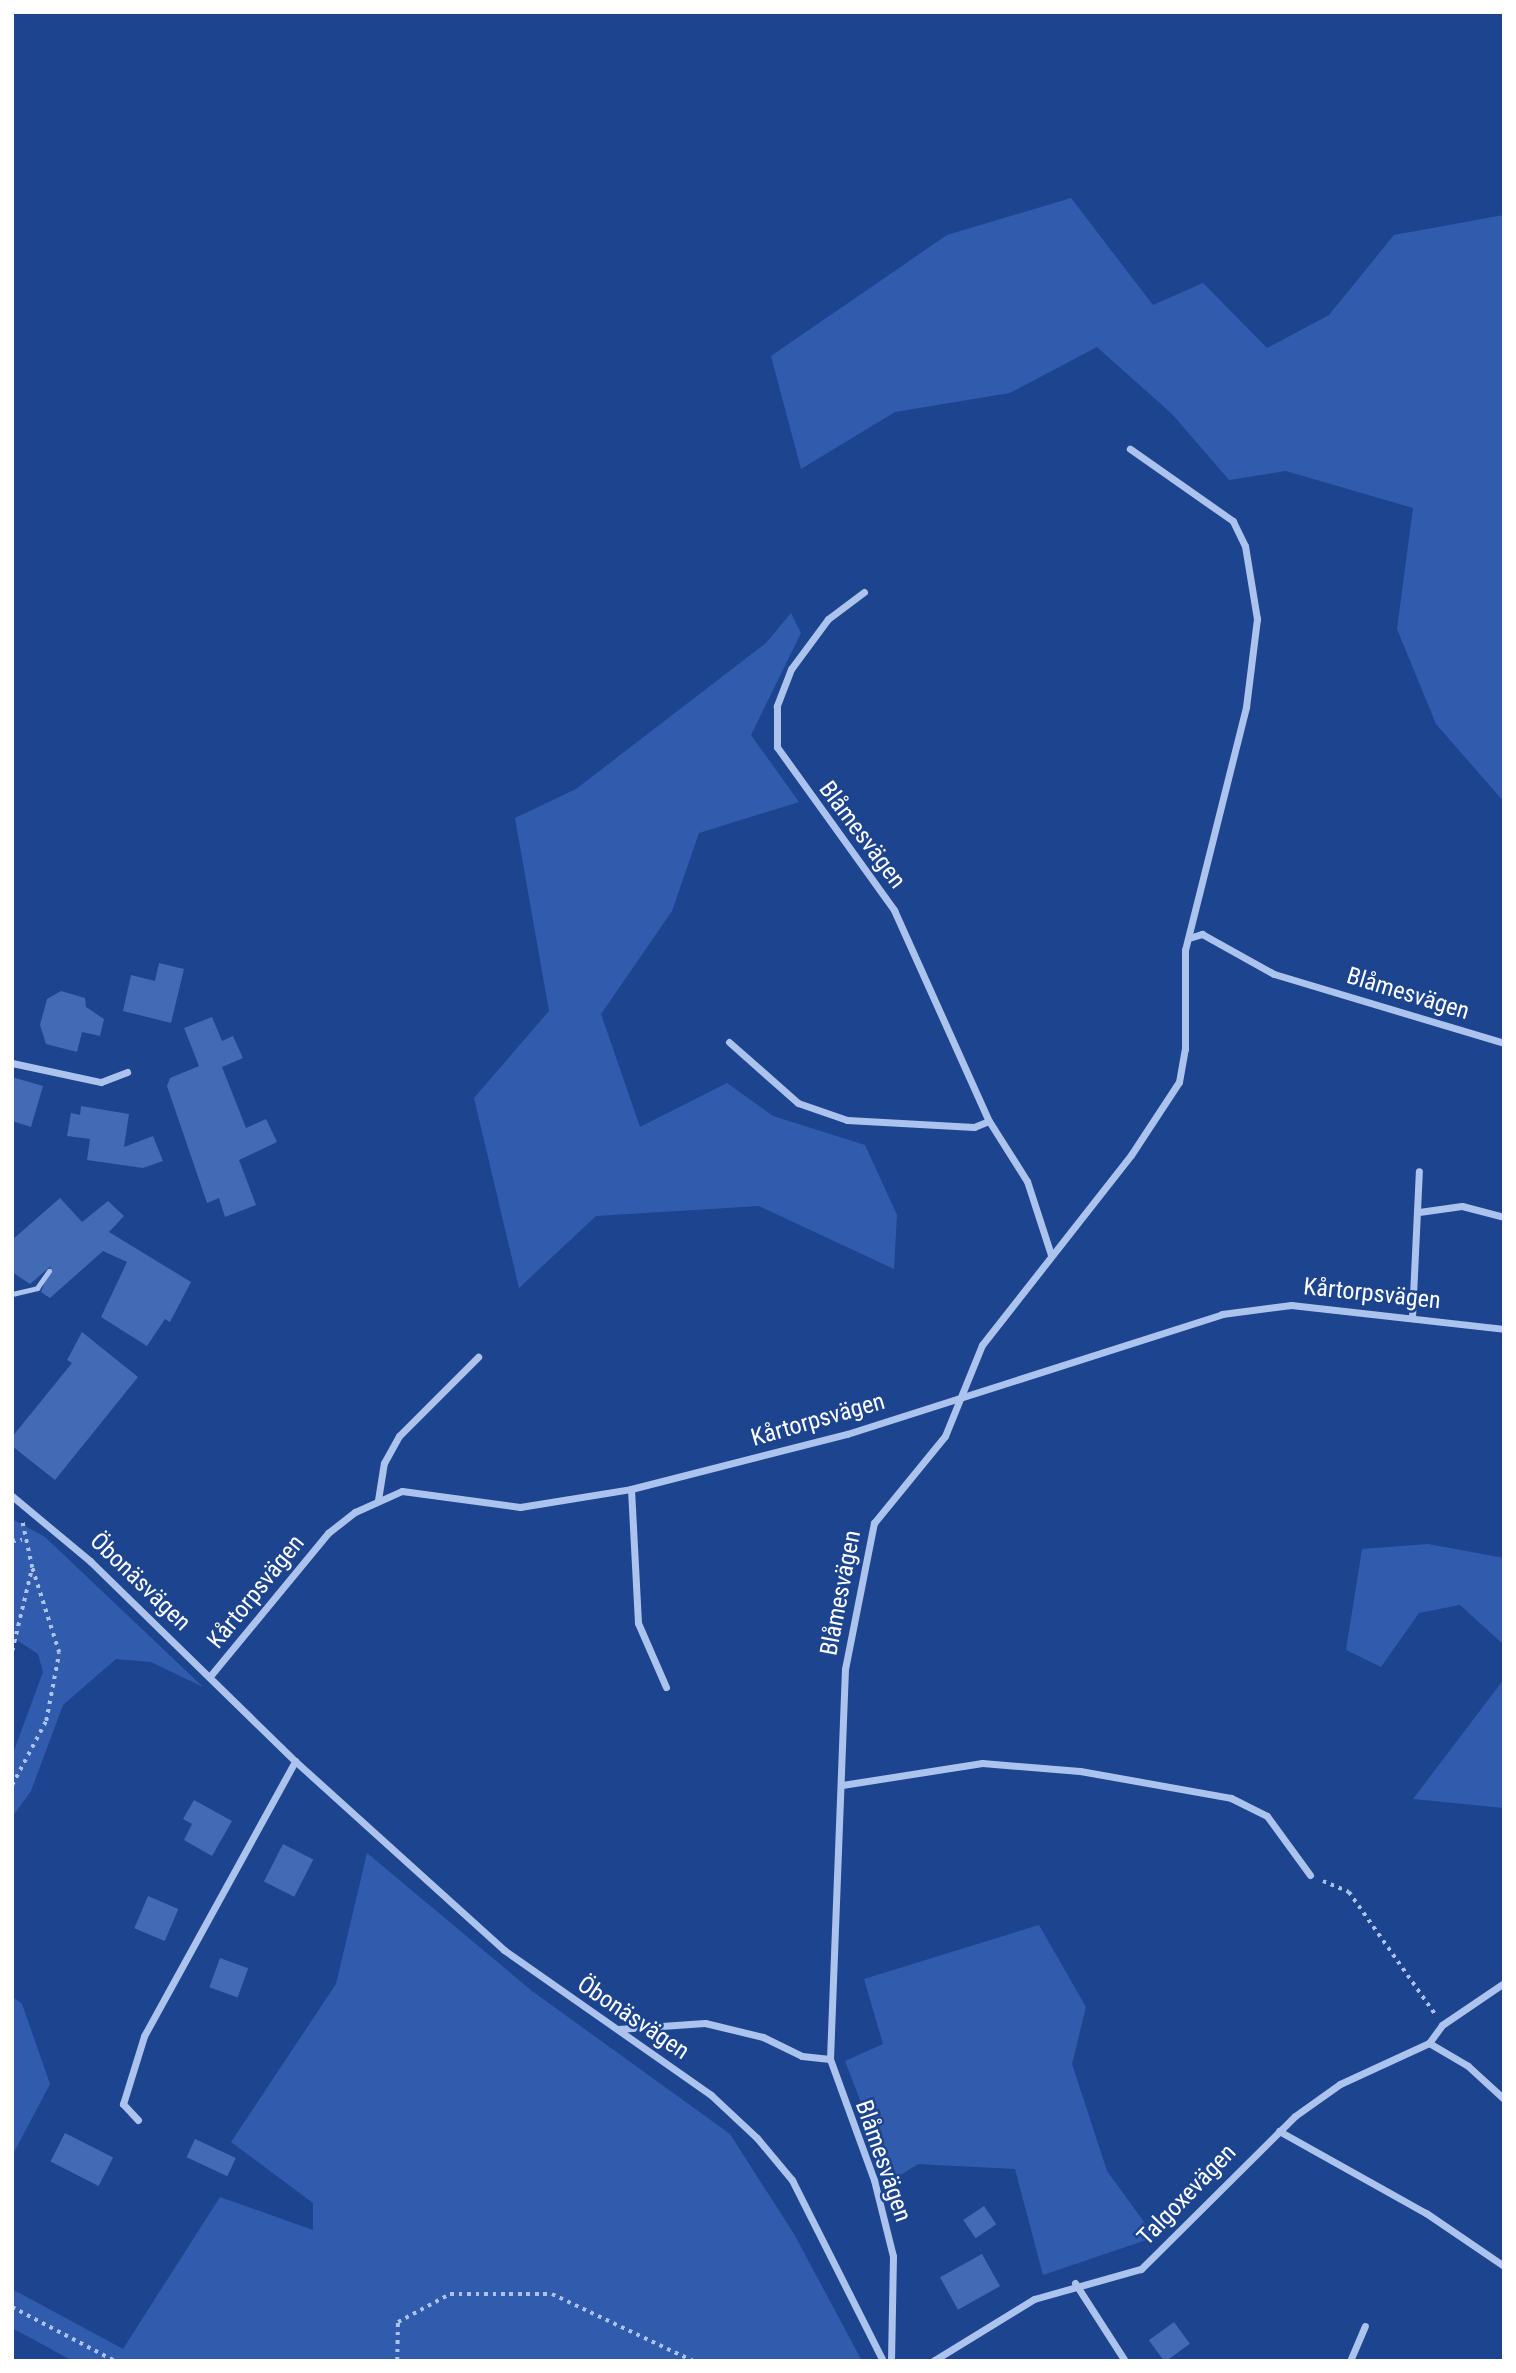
<!DOCTYPE html>
<meta charset="utf-8">
<style>
body{margin:0}
#map{position:relative;width:1516px;height:2373px;overflow:hidden;background:#1d448f;font-family:"Roboto Condensed",sans-serif}
div>[style]{position:absolute}
[style*='--x']{left:calc(var(--x)*1px);top:calc(var(--y)*1px);width:calc(var(--w)*1px);rotate:calc(var(--a)*1deg)}
.green>*{inset:0;background:#315cad}
.building>*{inset:0;background:#426ab5;transform-origin:0 0}
.path>*{height:3.5px;margin-top:-1.75px;transform-origin:0;background:repeating-linear-gradient(90deg,#acc3ed 0 3.5px,transparent 0 8.5px)}
.lane>*{height:5px;margin:-2.5px;padding:0 2.5px;transform-origin:2.5px;border-radius:2.5px;background:#acc3ed}
.street>*{height:7px;margin:-3.5px;padding:0 3.5px;transform-origin:3.5px;border-radius:3.5px;background:#acc3ed}
span{translate:-50% -50%;white-space:nowrap;text-align:center;line-height:1.15;-webkit-text-stroke:5px #1d448f;paint-order:stroke}
.street-label{font-size:24px;color:#fff}
.frame{position:absolute;inset:0;border:14px solid #fff;pointer-events:none}
</style>
<div id="map">
<div class="green">
<div style="clip-path:polygon(1071px 198px,1153px 305px,1203px 283px,1267px 348px,1329px 315px,1394px 235px,1504px 215px,1504px 802px,1436px 724px,1397px 629px,1413px 508px,1286px 471px,1229px 480px,1172px 414px,1097px 347px,1010px 393px,895px 412px,801px 469px,771px 356px,947px 235px)"></div>
<div style="clip-path:polygon(791px 613px,801px 633px,751px 735px,799px 802px,699px 833px,672px 911px,601px 1014px,640px 1127px,727px 1083px,773px 1116px,865px 1145px,897px 1215px,894px 1269px,759px 1206px,596px 1216px,519px 1288px,474px 1098px,549px 1011px,515px 818px,576px 789px,766px 643px)"></div>
<div style="clip-path:polygon(12px 1519px,45px 1537px,203px 1687px,151px 1662px,116px 1659px,63px 1705px,31px 1791px,12px 1817px,12px 1756px,43px 1672px,38px 1654px,12px 1637px)"></div>
<div style="clip-path:polygon(1428px 1544px,1504px 1558px,1504px 1645px,1460px 1605px,1419px 1613px,1381px 1667px,1346px 1650px,1362px 1549px)"></div>
<div style="clip-path:polygon(1504px 1679px,1504px 1808px,1413px 1799px)"></div>
<div style="clip-path:polygon(367px 1853px,532px 1991px,730px 2134px,794px 2234px,862px 2361px,73px 2361px,12px 2328px,12px 2289px,123px 2349px,220px 2197px,313px 2230px,313px 2203px,231px 2142px,336px 1984px)"></div>
<div style="clip-path:polygon(1039px 1925px,1086px 2007px,1072px 2064px,1107px 2171px,1155px 2237px,1043px 2275px,1015px 2169px,918px 2164px,891px 2181px,845px 2061px,883px 2044px,864px 1979px)"></div>
<div style="clip-path:polygon(12px 1996px,22px 2004px,50px 2084px,12px 2156px)"></div>
</div>
<div class="building">
<div style="clip-path:polygon(159px 963px,184px 969px,171px 1023px,123px 1011px,131px 975px,155px 981px)"></div>
<div style="clip-path:polygon(61px 991px,85px 998px,86px 1007px,104px 1019px,100px 1036px,82px 1032px,77px 1052px,46px 1044px,40px 1025px,47px 999px)"></div>
<div style="clip-path:polygon(212px 1017px,222px 1041px,233px 1036px,243px 1058px,222px 1067px,246px 1128px,266px 1119px,277px 1142px,239px 1160px,256px 1205px,225px 1217px,219px 1198px,207px 1203px,167px 1086px,170px 1078px,199px 1066px,184px 1028px)"></div>
<div style="clip-path:polygon(12px 1077px,43px 1086px,31px 1127px,12px 1121px)"></div>
<div style="clip-path:polygon(81px 1106px,129px 1114px,124px 1147px,153px 1136px,163px 1161px,143px 1168px,87px 1160px,90px 1139px,67px 1136px,71px 1113px,80px 1115px)"></div>
<div style="clip-path:polygon(60px 1198px,82px 1222px,108px 1201px,124px 1216px,109px 1232px,191px 1282px,170px 1322px,165px 1319px,147px 1346px,101px 1317px,127px 1262px,103px 1251px,50px 1298px,41px 1292px,51px 1266px,30px 1284px,12px 1272px,12px 1240px)"></div>
<div style="clip-path:polygon(82px 1332px,138px 1377px,55px 1480px,12px 1446px,12px 1437px,72px 1363px,67px 1360px)"></div>
<div style="clip-path:polygon(194px 1800px,232px 1821px,212px 1856px,184px 1840px,192px 1824px,183px 1819px)"></div>
<div style="left:283px;top:1844px;width:34px;height:42px;rotate:27deg"></div>
<div style="left:148px;top:1896px;width:33px;height:35px;rotate:23deg"></div>
<div style="left:220px;top:1958px;width:30px;height:31px;rotate:20deg"></div>
<div style="left:65px;top:2133px;width:54px;height:32px;rotate:27deg"></div>
<div style="left:195px;top:2139px;width:45px;height:20px;rotate:25deg"></div>
<div style="left:984px;top:2206px;width:22px;height:25px;rotate:56deg"></div>
<div style="left:982px;top:2254px;width:37px;height:48px;rotate:61deg"></div>
<div style="left:1174px;top:2322px;width:27px;height:31px;rotate:54deg"></div>
</div>
<div class="path">
<div style="--x:12;--y:1541;--w:10;--a:-6"></div>
<div style="--x:12;--y:1651;--w:85;--a:-76.5"></div>
<div style="--x:32;--y:1568;--w:48;--a:-102"></div>
<div style="--x:12;--y:1785;--w:72;--a:-62"></div>
<div style="--x:46;--y:1721;--w:69;--a:-79.2"></div>
<div style="--x:59;--y:1653;--w:89;--a:-107.6"></div>
<div style="--x:1323;--y:1881;--w:28;--a:23"></div>
<div style="--x:1349;--y:1892;--w:149;--a:54.8"></div>
<div style="--x:12;--y:2307;--w:116;--a:27.7"></div>
<div style="--x:397;--y:2361;--w:39;--a:-89"></div>
<div style="--x:398;--y:2322;--w:59;--a:-28.3"></div>
<div style="--x:450;--y:2294;--w:102;--a:0"></div>
<div style="--x:552;--y:2294;--w:156;--a:25.4"></div>
</div>
<div class="lane">
<div style="--x:12;--y:1294;--w:26;--a:-13"></div>
<div style="--x:37;--y:1288;--w:21;--a:-55"></div>
</div>
<div class="street">
<div style="--x:864;--y:592;--w:45;--a:143.1"></div>
<div style="--x:828;--y:619;--w:62;--a:126.5"></div>
<div style="--x:791;--y:669;--w:40;--a:111"></div>
<div style="--x:777;--y:706;--w:41;--a:90"></div>
<div style="--x:777;--y:747;--w:201;--a:54.3"></div>
<div style="--x:894;--y:910;--w:231;--a:65.8"></div>
<div style="--x:989;--y:1121;--w:71;--a:57.7"></div>
<div style="--x:1027;--y:1181;--w:78;--a:72"></div>
<div style="--x:1189;--y:938;--w:14;--a:-17"></div>
<div style="--x:1202;--y:934;--w:82;--a:29.1"></div>
<div style="--x:1274;--y:974;--w:240;--a:16.7"></div>
<div style="--x:729;--y:1042;--w:92;--a:41.5"></div>
<div style="--x:798;--y:1103;--w:52;--a:19.1"></div>
<div style="--x:847;--y:1120;--w:127;--a:3.2"></div>
<div style="--x:974;--y:1127;--w:16;--a:-22"></div>
<div style="--x:12;--y:1063;--w:91;--a:12.1"></div>
<div style="--x:101;--y:1082;--w:28;--a:-21"></div>
<div style="--x:1419;--y:1212;--w:43;--a:-7.9"></div>
<div style="--x:1462;--y:1206;--w:43;--a:14.7"></div>
<div style="--x:1412;--y:1317;--w:146;--a:-87.3"></div>
<div style="--x:631;--y:1489;--w:134;--a:87"></div>
<div style="--x:638;--y:1623;--w:70;--a:66.4"></div>
<div style="--x:12;--y:1496;--w:102;--a:39.8"></div>
<div style="--x:90;--y:1561;--w:286;--a:44.3"></div>
<div style="--x:295;--y:1761;--w:282;--a:42.1"></div>
<div style="--x:504;--y:1950;--w:253;--a:35"></div>
<div style="--x:711;--y:2095;--w:63;--a:43.1"></div>
<div style="--x:757;--y:2138;--w:55;--a:50.2"></div>
<div style="--x:792;--y:2180;--w:203;--a:63.3"></div>
<div style="--x:378;--y:1500;--w:37;--a:-81"></div>
<div style="--x:384;--y:1463;--w:31;--a:-61"></div>
<div style="--x:399;--y:1436;--w:112;--a:-45"></div>
<div style="--x:211;--y:1675;--w:184;--a:-50.5"></div>
<div style="--x:328;--y:1533;--w:34;--a:-38"></div>
<div style="--x:355;--y:1512;--w:51;--a:-24.1"></div>
<div style="--x:402;--y:1491;--w:119;--a:7.7"></div>
<div style="--x:520;--y:1507;--w:112;--a:-9.2"></div>
<div style="--x:631;--y:1489;--w:223;--a:-14.3"></div>
<div style="--x:847;--y:1434;--w:394;--a:-17.7"></div>
<div style="--x:1222;--y:1314;--w:70;--a:-7.4"></div>
<div style="--x:1291;--y:1305;--w:214;--a:6.4"></div>
<div style="--x:842;--y:1785;--w:142;--a:-8.9"></div>
<div style="--x:982;--y:1763;--w:98;--a:4.7"></div>
<div style="--x:1080;--y:1771;--w:153;--a:10.1"></div>
<div style="--x:1231;--y:1798;--w:40;--a:26.6"></div>
<div style="--x:1267;--y:1816;--w:73;--a:53.9"></div>
<div style="--x:618;--y:2029;--w:87;--a:-3.9"></div>
<div style="--x:705;--y:2023;--w:60;--a:13.6"></div>
<div style="--x:763;--y:2037;--w:43;--a:26"></div>
<div style="--x:802;--y:2056;--w:28;--a:6"></div>
<div style="--x:830;--y:2059;--w:390;--a:-87.8"></div>
<div style="--x:845;--y:1669;--w:149;--a:-78.8"></div>
<div style="--x:874;--y:1523;--w:112;--a:-50.8"></div>
<div style="--x:945;--y:1436;--w:98;--a:-67.9"></div>
<div style="--x:982;--y:1345;--w:241;--a:-51.9"></div>
<div style="--x:1131;--y:1155;--w:87;--a:-56.7"></div>
<div style="--x:1179;--y:1082;--w:34;--a:-80"></div>
<div style="--x:1185;--y:1049;--w:99;--a:-90"></div>
<div style="--x:1185;--y:950;--w:251;--a:-75.9"></div>
<div style="--x:1246;--y:707;--w:89;--a:-82.9"></div>
<div style="--x:1257;--y:619;--w:74;--a:-99.3"></div>
<div style="--x:1245;--y:546;--w:28;--a:-116"></div>
<div style="--x:1233;--y:521;--w:126;--a:-145"></div>
<div style="--x:1429;--y:2043;--w:45;--a:30.5"></div>
<div style="--x:1468;--y:2066;--w:49;--a:42.5"></div>
<div style="--x:830;--y:2059;--w:129;--a:70"></div>
<div style="--x:874;--y:2180;--w:78;--a:76"></div>
<div style="--x:893;--y:2256;--w:105;--a:91.1"></div>
<div style="--x:138;--y:2120;--w:22;--a:-133"></div>
<div style="--x:123;--y:2104;--w:71;--a:-72.8"></div>
<div style="--x:144;--y:2036;--w:314;--a:-61.2"></div>
<div style="--x:1279;--y:2131;--w:168;--a:29.2"></div>
<div style="--x:1426;--y:2213;--w:94;--a:34.2"></div>
<div style="--x:1075;--y:2283;--w:93;--a:57.3"></div>
<div style="--x:933;--y:2361;--w:119;--a:-31.5"></div>
<div style="--x:1034;--y:2299;--w:111;--a:-15.7"></div>
<div style="--x:1141;--y:2269;--w:217;--a:-44.8"></div>
<div style="--x:1295;--y:2116;--w:55;--a:-35.4"></div>
<div style="--x:1340;--y:2084;--w:98;--a:-24.7"></div>
<div style="--x:1429;--y:2043;--w:22;--a:-54"></div>
<div style="--x:1442;--y:2025;--w:75;--a:-34.1"></div>
<div style="--x:1350;--y:2361;--w:38;--a:-67"></div>
</div>
<div class="street-label">
<span style="left:862px;top:835px;rotate:53deg">Blåmesvägen</span>
<span style="left:1408px;top:994px;rotate:17deg">Blåmesvägen</span>
<span style="left:1372px;top:1294px;rotate:6deg">Kårtorpsvägen</span>
<span style="left:818px;top:1420px;rotate:-16deg">Kårtorpsvägen</span>
<span style="left:140px;top:1582px;rotate:44deg">Öbonäsvägen</span>
<span style="left:256px;top:1592px;rotate:-51deg">Kårtorpsvägen</span>
<span style="left:841px;top:1593px;rotate:-79deg">Blåmesvägen</span>
<span style="left:633px;top:2018px;rotate:34deg">Öbonäsvägen</span>
<span style="left:883px;top:2161px;rotate:71deg">Blåmesvägen</span>
<span style="left:1187px;top:2195px;rotate:-46deg">Talgoxevägen</span>
</div>
<div class="frame"></div>
</div>
